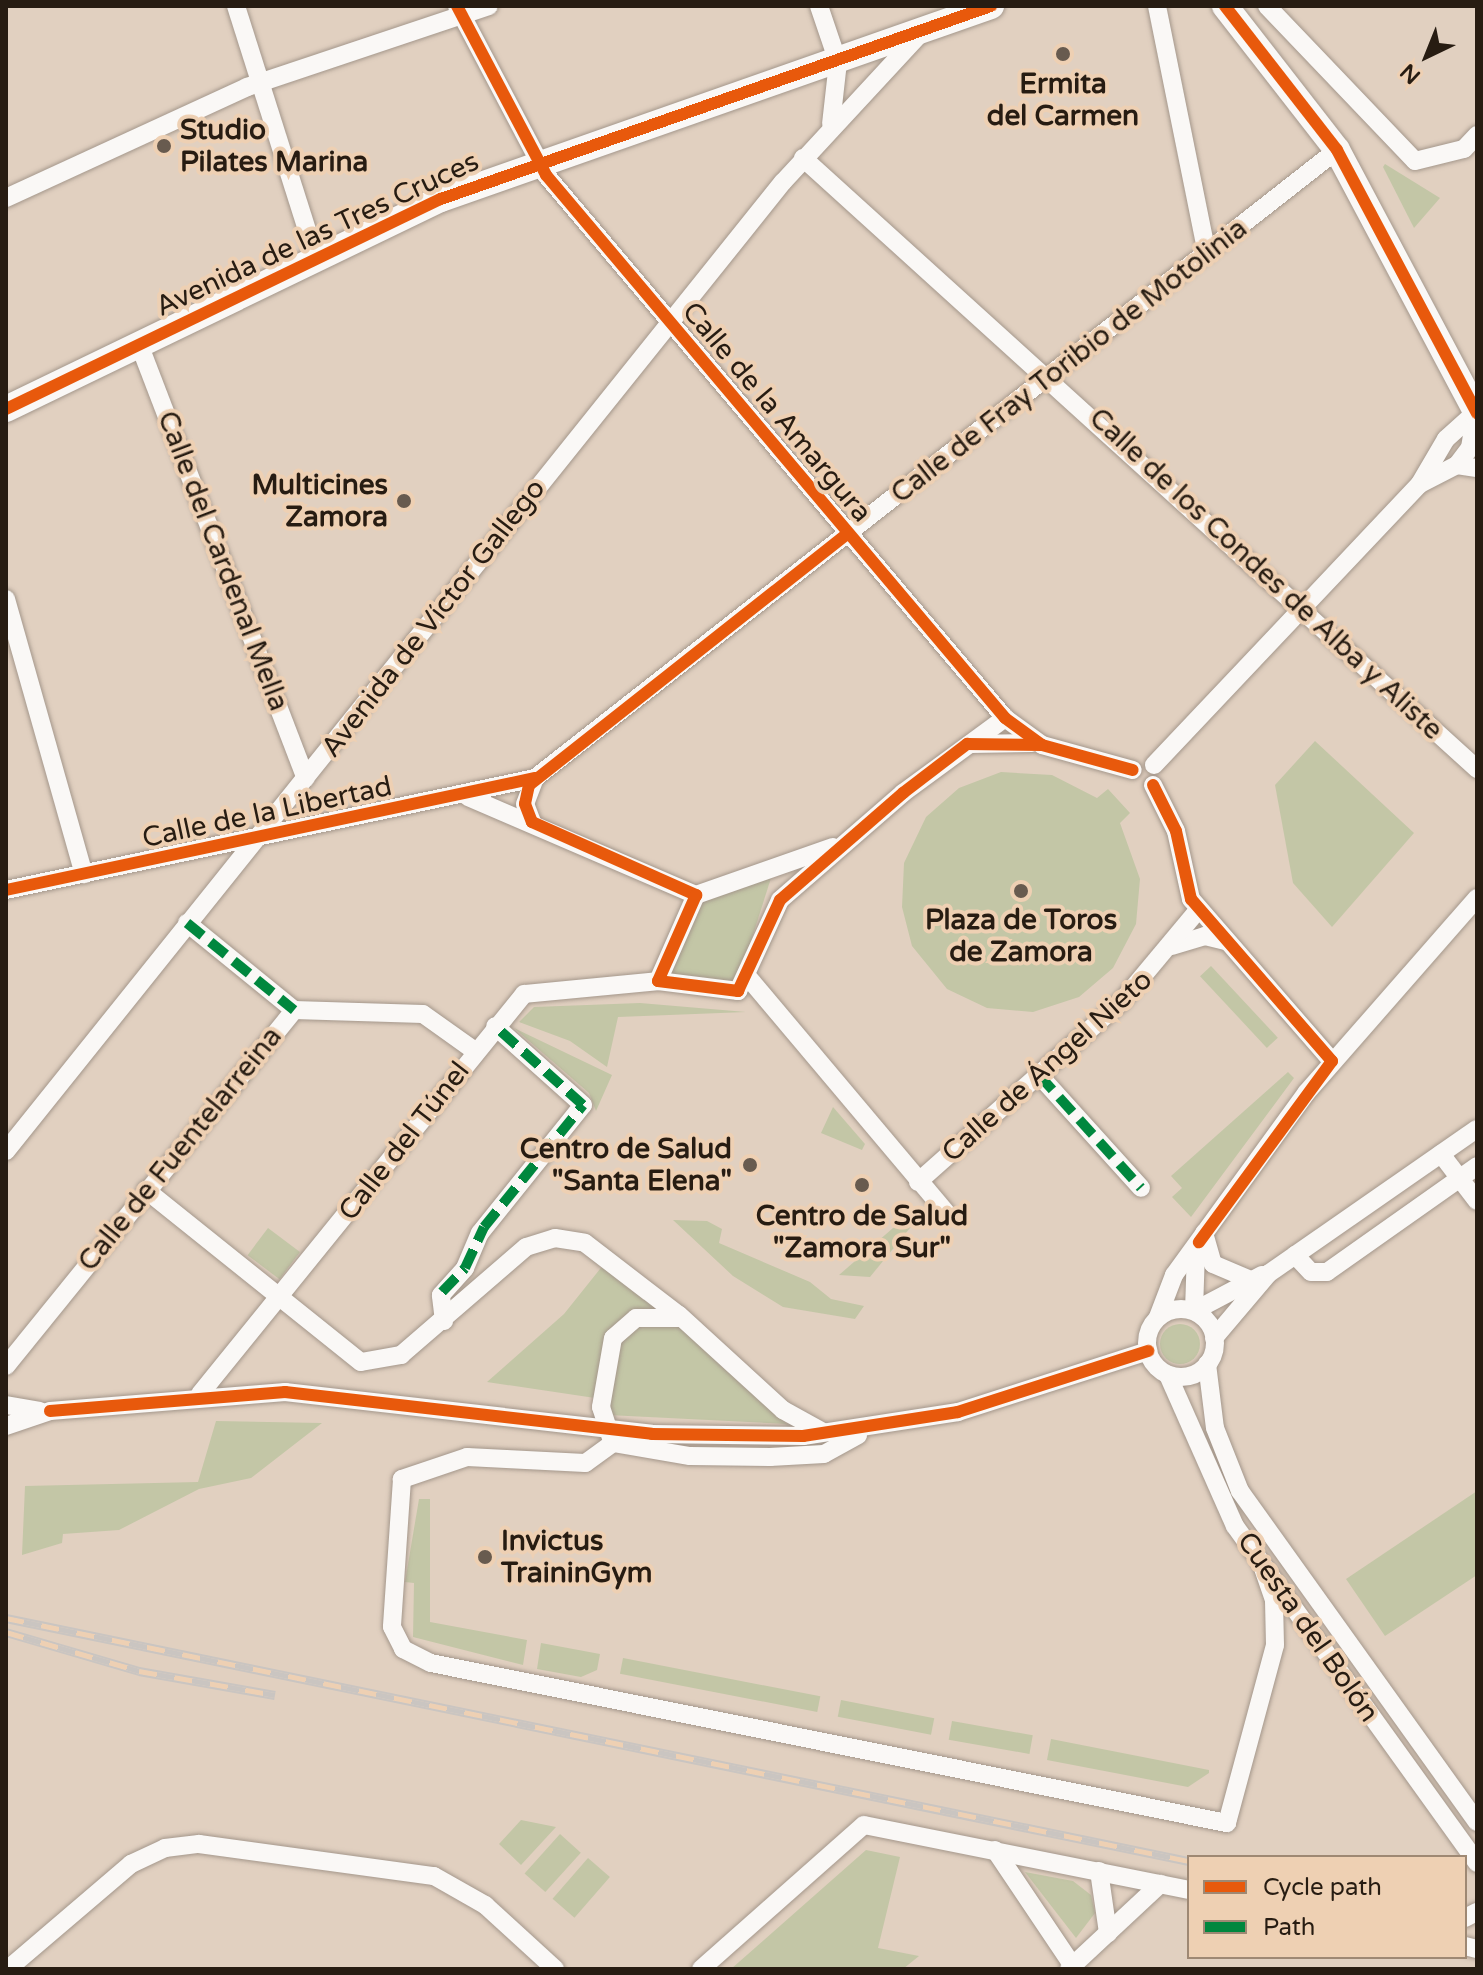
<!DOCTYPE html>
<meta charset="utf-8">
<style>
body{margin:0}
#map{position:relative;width:1483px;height:1975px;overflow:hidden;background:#e1d0c0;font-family:"Varela Round",sans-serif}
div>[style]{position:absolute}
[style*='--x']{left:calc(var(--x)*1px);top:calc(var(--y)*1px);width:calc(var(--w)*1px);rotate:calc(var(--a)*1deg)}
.green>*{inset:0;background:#c3c6a6;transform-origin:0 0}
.round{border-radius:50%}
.roads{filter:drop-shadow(0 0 2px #a4978b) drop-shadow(0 0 2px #a4978b)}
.street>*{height:18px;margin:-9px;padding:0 9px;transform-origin:9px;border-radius:9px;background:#faf8f6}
.street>.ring{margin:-9px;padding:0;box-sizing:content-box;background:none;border:18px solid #faf8f6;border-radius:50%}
.secondary>*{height:26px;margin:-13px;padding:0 13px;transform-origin:13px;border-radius:13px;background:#faf8f6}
.rail>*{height:9px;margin-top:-4.5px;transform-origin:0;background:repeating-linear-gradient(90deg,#eed0b3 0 18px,#cac5c1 0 36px);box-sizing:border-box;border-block:2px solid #cac5c1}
.quiet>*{height:10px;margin-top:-5px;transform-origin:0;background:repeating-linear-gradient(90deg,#00873e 0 20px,transparent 0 30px)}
.cycleway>*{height:12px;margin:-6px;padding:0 6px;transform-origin:6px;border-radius:6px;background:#e8590c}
.dots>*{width:22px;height:22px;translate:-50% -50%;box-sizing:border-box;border:4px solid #eed0b3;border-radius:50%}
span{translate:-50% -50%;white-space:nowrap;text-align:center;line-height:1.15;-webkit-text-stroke:8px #eed0b3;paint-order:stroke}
.poi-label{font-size:28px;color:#271c12;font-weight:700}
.left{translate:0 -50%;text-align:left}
.right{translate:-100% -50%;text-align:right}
.street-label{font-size:28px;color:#271c12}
.frame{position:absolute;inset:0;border:8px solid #271c12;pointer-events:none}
.legend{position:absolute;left:1187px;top:1855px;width:280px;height:104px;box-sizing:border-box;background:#eed0b3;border:2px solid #9e8873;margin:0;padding:10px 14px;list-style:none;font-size:24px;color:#271c12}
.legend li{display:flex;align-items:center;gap:16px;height:40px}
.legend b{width:40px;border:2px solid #9e8873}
.north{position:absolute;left:1387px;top:16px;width:80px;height:80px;-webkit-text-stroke:6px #eed0b3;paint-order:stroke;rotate:223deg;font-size:22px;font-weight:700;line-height:32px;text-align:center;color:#271c12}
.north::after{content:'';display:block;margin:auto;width:28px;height:36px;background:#271c12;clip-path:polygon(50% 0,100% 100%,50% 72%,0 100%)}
</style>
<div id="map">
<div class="green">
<div style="clip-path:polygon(1385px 164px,1440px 198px,1414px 228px,1383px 167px)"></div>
<div style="clip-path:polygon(1315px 741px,1414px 833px,1332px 927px,1293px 883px,1275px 785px)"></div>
<div style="clip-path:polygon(1001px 772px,1052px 775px,1097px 798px,1108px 789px,1130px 813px,1120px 823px,1140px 879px,1136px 924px,1113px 968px,1079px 997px,1033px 1012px,987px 1008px,947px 989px,912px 946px,902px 907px,904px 863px,926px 817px,959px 788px)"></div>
<div style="clip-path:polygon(771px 878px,738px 982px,672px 979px,668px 967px,704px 899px)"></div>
<div style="left:1211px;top:966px;width:98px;height:15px;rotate:47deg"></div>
<div style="clip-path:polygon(640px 1003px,746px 1012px,618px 1017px,607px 1067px,570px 1041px,519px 1022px,534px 1007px)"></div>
<div style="clip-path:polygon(514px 1028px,612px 1075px,596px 1111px,589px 1093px)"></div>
<div style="clip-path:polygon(1288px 1072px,1294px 1078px,1191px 1217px,1172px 1197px,1182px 1188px,1171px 1176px)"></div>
<div style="clip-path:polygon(833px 1107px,865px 1144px,862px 1150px,821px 1133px)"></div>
<div style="clip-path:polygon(916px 1208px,919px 1217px,870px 1277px,839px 1275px)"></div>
<div style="clip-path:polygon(673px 1220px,707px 1221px,722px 1229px,719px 1243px,810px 1282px,831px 1299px,864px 1306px,855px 1319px,783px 1307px,733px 1276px)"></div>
<div style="left:268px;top:1228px;width:40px;height:34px;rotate:37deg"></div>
<div style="clip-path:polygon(604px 1264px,659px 1308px,635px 1312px,605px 1338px,595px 1398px,487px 1382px,564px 1314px)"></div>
<div class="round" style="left:1160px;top:1324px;width:40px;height:40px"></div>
<div style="clip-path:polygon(681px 1326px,773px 1412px,787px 1424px,608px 1415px,616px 1347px,636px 1327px)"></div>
<div style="clip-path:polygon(216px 1421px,322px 1423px,251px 1478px,199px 1489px,119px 1530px,63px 1534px,62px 1543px,22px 1555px,25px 1486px,198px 1482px)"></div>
<div style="clip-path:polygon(1477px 1491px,1477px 1575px,1385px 1636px,1346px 1579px)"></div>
<div style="clip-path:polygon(419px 1499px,430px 1499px,430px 1622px,527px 1640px,523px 1665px,413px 1637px,414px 1583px,405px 1582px)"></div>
<div style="clip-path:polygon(541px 1643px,600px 1654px,597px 1670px,581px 1677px,537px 1669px)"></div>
<div style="left:623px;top:1658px;width:201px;height:16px;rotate:11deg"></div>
<div style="left:841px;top:1700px;width:95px;height:17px;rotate:11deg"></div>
<div style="left:952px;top:1721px;width:82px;height:19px;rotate:10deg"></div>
<div style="clip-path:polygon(1051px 1739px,1209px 1770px,1209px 1773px,1188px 1787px,1047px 1760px)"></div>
<div style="clip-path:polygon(521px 1820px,556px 1827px,521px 1865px,499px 1844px)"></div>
<div style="left:560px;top:1834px;width:28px;height:53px;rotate:42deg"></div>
<div style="clip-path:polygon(866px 1850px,900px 1857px,878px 1948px,919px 1956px,903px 1969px,731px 1969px)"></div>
<div style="left:588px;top:1858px;width:29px;height:54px;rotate:41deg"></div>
<div style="clip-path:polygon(1025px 1872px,1073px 1881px,1091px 1895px,1095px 1913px,1076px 1938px)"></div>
</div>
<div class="roads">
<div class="street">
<div style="--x:236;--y:6;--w:264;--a:72.4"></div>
<div style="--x:457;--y:6;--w:191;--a:62.2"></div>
<div style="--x:546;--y:175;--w:711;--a:49.79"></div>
<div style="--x:1005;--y:718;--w:46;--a:36.1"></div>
<div style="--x:1042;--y:745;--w:94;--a:15.4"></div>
<div style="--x:819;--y:6;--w:59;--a:71.3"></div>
<div style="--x:838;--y:62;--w:62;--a:96.4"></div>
<div style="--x:1157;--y:6;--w:252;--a:78.6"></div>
<div style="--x:1267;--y:6;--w:214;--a:46.3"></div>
<div style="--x:1415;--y:161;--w:50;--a:-13.8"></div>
<div style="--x:1464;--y:149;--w:19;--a:-47"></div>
<div style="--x:803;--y:158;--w:910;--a:42.19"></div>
<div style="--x:6;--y:198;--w:265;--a:-24.7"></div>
<div style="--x:247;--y:87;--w:255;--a:-18.5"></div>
<div style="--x:139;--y:344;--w:465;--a:69"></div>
<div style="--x:1457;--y:465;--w:20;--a:9"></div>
<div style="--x:1420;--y:484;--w:42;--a:-27.2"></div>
<div style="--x:1457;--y:465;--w:21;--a:-53"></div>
<div style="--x:1470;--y:448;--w:37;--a:-81"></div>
<div style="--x:6;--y:599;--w:286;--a:74.2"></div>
<div style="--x:970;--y:744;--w:62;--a:-0.9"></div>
<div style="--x:1154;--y:765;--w:386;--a:-46.6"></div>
<div style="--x:1419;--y:485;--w:53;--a:-59.6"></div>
<div style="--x:1446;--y:439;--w:42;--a:-42.1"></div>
<div style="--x:1153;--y:785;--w:51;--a:63.4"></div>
<div style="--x:1176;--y:831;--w:70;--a:77.6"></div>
<div style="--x:1191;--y:899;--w:215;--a:49"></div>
<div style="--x:468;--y:797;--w:248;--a:23.3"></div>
<div style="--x:532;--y:822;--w:19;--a:-111"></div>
<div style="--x:525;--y:804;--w:28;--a:-69"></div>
<div style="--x:535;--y:778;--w:1019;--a:-38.06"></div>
<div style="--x:6;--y:890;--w:541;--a:-11.95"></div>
<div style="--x:696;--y:895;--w:145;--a:-19.3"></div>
<div style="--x:187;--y:923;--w:138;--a:39.1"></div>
<div style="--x:1172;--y:946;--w:34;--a:-17"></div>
<div style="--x:1205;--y:936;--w:21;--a:14"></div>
<div style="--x:747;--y:976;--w:309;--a:49.9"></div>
<div style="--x:658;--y:981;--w:81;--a:7.1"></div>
<div style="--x:738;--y:991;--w:100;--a:-65.2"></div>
<div style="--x:780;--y:900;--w:163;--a:-41"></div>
<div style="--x:903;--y:793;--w:127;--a:-36.3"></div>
<div style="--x:658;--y:981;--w:94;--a:-66.2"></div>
<div style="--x:1039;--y:1075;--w:152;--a:47.9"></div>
<div style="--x:6;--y:1151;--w:1242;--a:-51.28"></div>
<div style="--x:783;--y:182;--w:199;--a:-47.2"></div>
<div style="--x:1441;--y:1154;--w:59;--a:52.5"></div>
<div style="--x:918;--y:1182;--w:273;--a:-41.6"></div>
<div style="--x:1122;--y:1001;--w:119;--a:-50.1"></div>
<div style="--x:146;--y:1190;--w:275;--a:38.7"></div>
<div style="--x:361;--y:1362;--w:41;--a:-9.9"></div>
<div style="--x:401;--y:1355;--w:165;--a:-40.8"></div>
<div style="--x:526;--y:1247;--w:30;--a:-17"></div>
<div style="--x:555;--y:1238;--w:30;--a:9"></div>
<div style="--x:585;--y:1243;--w:118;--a:37.5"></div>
<div style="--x:679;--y:1315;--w:141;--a:42.4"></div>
<div style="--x:783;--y:1410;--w:46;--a:28.8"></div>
<div style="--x:1204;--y:1233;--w:32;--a:74"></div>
<div style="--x:1213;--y:1264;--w:39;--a:23"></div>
<div style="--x:1295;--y:1255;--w:23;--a:47"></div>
<div style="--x:1311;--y:1272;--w:16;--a:0"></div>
<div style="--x:1327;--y:1272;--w:184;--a:-35.2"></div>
<div class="ring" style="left:1147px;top:1309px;width:50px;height:50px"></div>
<div style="--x:1194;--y:1311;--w:77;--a:-27.9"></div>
<div style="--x:1194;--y:1311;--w:60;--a:-88.1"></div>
<div style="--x:1158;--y:1317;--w:45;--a:-69.1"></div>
<div style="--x:1174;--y:1275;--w:226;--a:-54"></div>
<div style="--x:1307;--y:1092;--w:258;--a:-48.8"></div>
<div style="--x:681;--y:1318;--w:45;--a:180"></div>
<div style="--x:636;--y:1318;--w:30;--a:139"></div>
<div style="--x:613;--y:1338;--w:70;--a:99.9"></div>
<div style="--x:601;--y:1407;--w:38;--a:72"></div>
<div style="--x:613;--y:1443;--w:78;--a:9.6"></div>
<div style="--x:690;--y:1456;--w:80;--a:0.7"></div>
<div style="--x:770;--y:1457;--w:54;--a:-3.2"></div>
<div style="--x:824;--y:1454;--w:39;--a:-29"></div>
<div style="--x:444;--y:1321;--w:26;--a:-97"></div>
<div style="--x:441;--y:1295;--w:36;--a:-48"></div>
<div style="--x:465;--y:1268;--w:38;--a:-67"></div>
<div style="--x:480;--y:1233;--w:164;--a:-51.2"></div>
<div style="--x:583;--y:1105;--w:118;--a:-138.1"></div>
<div style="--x:1214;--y:1338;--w:84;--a:-49.8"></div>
<div style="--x:1268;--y:1274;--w:254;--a:-34.8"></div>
<div style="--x:1207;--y:1364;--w:64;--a:82.9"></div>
<div style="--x:1215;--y:1428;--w:68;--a:68.4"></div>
<div style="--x:1240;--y:1491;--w:407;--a:54.4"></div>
<div style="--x:6;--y:1366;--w:458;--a:-51"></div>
<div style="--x:294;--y:1010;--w:129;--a:1.8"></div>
<div style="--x:423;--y:1014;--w:64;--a:35.4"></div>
<div style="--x:1168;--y:1375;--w:165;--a:66.1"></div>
<div style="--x:1235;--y:1526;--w:415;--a:54.3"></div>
<div style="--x:200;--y:1394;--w:515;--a:-50.99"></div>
<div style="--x:524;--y:994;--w:135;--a:-5.5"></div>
<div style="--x:6;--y:1405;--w:34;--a:10"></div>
<div style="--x:6;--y:1426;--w:46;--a:-18.8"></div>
<div style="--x:50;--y:1411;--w:236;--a:-4.6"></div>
<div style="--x:285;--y:1392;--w:369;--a:6.5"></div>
<div style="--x:652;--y:1434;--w:151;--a:0.8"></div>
<div style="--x:803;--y:1436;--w:157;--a:-8.8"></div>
<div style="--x:958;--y:1412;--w:200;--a:-17.8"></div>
<div style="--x:613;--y:1443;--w:34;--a:144"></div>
<div style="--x:585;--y:1463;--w:118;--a:-177.1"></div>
<div style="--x:467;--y:1457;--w:69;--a:161.3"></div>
<div style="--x:402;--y:1479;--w:148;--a:93.9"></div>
<div style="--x:392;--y:1627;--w:25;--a:63"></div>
<div style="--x:403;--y:1649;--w:31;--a:27"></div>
<div style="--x:431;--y:1663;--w:812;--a:11.37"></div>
<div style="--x:1227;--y:1823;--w:184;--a:-74.9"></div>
<div style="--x:1275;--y:1645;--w:45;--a:-91.3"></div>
<div style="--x:1274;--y:1600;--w:37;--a:-109"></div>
<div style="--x:995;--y:1850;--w:143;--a:56.1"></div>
<div style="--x:1099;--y:1871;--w:63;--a:81.7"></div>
<div style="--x:1465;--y:1918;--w:13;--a:-27"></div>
<div style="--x:1465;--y:1946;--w:12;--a:14"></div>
<div style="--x:8;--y:1969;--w:162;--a:-40.5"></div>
<div style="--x:131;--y:1864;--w:38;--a:-25"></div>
<div style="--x:165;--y:1848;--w:34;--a:-7"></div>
<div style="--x:199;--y:1844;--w:237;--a:7.8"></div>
<div style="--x:434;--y:1876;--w:59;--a:29.6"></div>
<div style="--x:485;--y:1905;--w:95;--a:42.4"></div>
<div style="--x:701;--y:1969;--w:217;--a:-41.5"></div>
<div style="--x:864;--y:1825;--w:331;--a:11.3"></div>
<div style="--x:1069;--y:1969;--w:125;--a:-43"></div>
</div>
<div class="secondary">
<div style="--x:1225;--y:6;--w:182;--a:52.1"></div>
<div style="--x:1337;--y:150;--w:298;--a:62"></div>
<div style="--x:6;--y:409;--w:483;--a:-25.8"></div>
<div style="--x:441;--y:199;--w:583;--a:-19.34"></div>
</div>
</div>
<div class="rail">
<div style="--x:6;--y:1618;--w:1208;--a:11.61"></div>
<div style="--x:6;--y:1632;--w:139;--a:16.3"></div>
<div style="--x:139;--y:1671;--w:138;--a:10"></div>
</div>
<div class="quiet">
<div style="--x:187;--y:923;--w:138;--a:39.1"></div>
<div style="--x:1039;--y:1075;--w:152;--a:47.9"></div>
<div style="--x:442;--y:1292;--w:33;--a:-46"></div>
<div style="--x:465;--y:1268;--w:45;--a:-65.1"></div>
<div style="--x:484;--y:1227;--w:157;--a:-50.9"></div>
<div style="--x:583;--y:1105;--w:118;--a:-138.1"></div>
</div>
<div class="cycleway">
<div style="--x:457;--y:6;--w:191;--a:62.2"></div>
<div style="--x:546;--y:175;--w:711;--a:49.79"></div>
<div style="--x:1005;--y:718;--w:46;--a:36.1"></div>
<div style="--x:1042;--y:745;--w:94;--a:15.4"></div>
<div style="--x:1225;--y:6;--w:182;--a:52.1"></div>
<div style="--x:1337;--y:150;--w:298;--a:62"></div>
<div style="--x:6;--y:409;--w:483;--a:-25.8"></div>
<div style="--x:441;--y:199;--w:583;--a:-19.34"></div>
<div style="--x:847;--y:534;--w:405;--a:141.7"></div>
<div style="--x:529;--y:785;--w:19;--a:102"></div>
<div style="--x:525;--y:804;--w:19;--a:69"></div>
<div style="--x:532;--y:822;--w:180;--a:24"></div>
<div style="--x:696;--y:895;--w:94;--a:113.8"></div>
<div style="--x:658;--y:981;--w:81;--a:7.1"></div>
<div style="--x:738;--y:991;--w:100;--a:-65.2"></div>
<div style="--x:780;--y:900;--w:163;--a:-41"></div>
<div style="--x:903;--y:793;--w:81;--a:-37.4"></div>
<div style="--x:967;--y:744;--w:75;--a:0.8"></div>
<div style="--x:1153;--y:785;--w:51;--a:63.4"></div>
<div style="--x:1176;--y:831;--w:70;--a:77.6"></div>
<div style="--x:1191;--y:899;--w:215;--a:49"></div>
<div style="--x:1332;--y:1061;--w:225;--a:126.3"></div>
<div style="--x:6;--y:890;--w:541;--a:-11.95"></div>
<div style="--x:50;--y:1411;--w:236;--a:-4.6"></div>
<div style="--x:285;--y:1392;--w:369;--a:6.5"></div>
<div style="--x:652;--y:1434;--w:151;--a:0.8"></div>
<div style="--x:803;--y:1436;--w:157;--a:-8.8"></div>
<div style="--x:958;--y:1412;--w:200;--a:-17.8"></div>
</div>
<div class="dots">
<div style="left:1063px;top:54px;background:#685b4f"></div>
<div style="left:164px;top:146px;background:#685b4f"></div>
<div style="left:404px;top:501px;background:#685b4f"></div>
<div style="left:1021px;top:891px;background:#685b4f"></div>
<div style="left:750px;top:1165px;background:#685b4f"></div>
<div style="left:862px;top:1185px;background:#685b4f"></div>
<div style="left:485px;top:1557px;background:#685b4f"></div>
</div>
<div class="poi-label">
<span style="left:1063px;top:100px">Ermita<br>del Carmen</span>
<span class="left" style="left:180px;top:146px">Studio<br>Pilates Marina</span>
<span class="right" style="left:388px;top:501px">Multicines<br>Zamora</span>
<span style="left:1021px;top:936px">Plaza de Toros<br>de Zamora</span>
<span class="right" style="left:732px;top:1165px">Centro de Salud<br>"Santa Elena"</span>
<span style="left:862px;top:1232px">Centro de Salud<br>"Zamora Sur"</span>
<span class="left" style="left:501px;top:1557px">Invictus<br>TraininGym</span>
</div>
<div class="street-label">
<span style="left:317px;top:234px;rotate:-25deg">Avenida de las Tres Cruces</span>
<span style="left:1069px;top:361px;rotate:-38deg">Calle de Fray Toribio de Motolinia</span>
<span style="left:777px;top:412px;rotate:50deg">Calle de la Amargura</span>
<span style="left:223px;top:561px;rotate:69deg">Calle del Cardenal Mella</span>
<span style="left:1266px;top:574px;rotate:43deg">Calle de los Condes de Alba y Aliste</span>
<span style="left:433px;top:618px;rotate:-52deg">Avenida de Víctor Gallego</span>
<span style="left:267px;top:812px;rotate:-12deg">Calle de la Libertad</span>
<span style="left:1047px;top:1066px;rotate:-42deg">Calle de Ángel Nieto</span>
<span style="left:404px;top:1141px;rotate:-52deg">Calle del Túnel</span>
<span style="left:180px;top:1149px;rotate:-51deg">Calle de Fuentelarreina</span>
<span style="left:1308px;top:1627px;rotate:55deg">Cuesta del Bolón</span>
</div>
<div class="frame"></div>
<ul class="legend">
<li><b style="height:10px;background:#e8590c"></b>Cycle path</li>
<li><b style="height:10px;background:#00873e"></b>Path</li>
</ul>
<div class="north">N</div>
</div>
